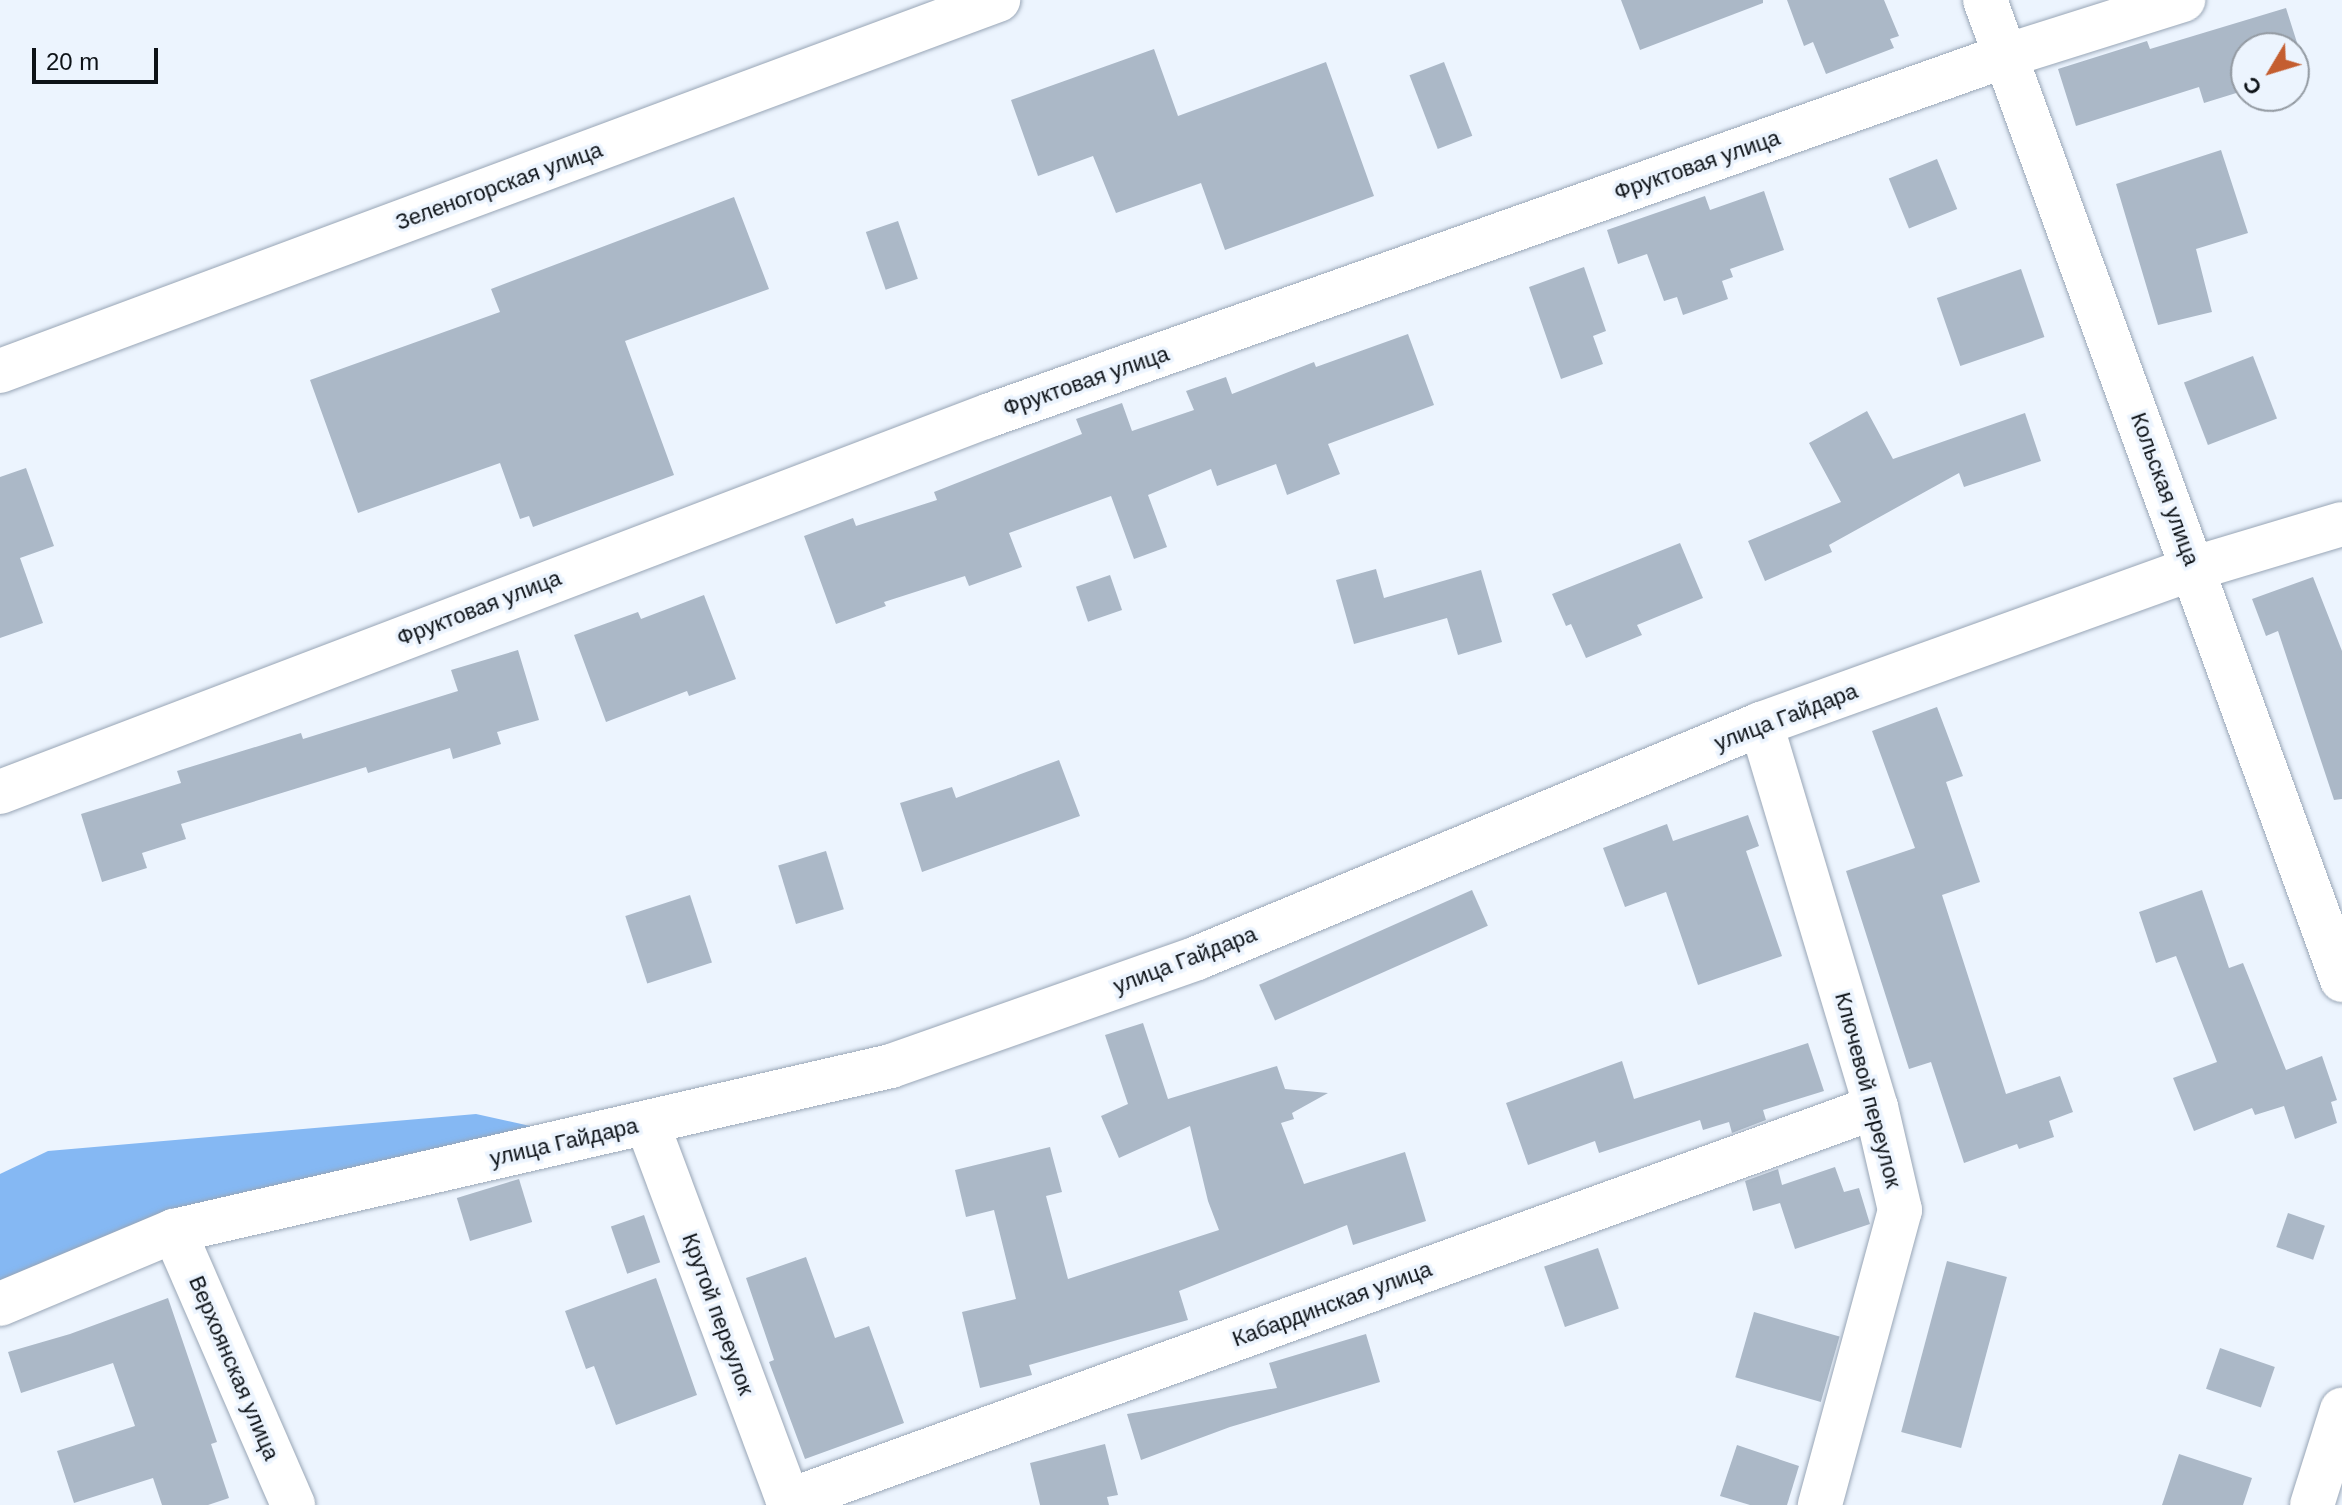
<!DOCTYPE html>
<meta charset="utf-8">
<style>
body{margin:0}
#map{position:relative;width:2342px;height:1505px;overflow:hidden;background:#ecf4fe;font-family:Helvetica,sans-serif}
div>[style]{position:absolute}
[style*='--x']{left:calc(var(--x)*1px);top:calc(var(--y)*1px);width:calc(var(--w)*1px);rotate:calc(var(--a)*1deg)}
.forest>*{inset:0;background:#85b8f3}
.building>*{inset:0;background:#abb8c7;transform-origin:0 0}
.roads{filter:drop-shadow(0 0 2px #99a6b6) drop-shadow(0 0 2px #99a6b6)}
.minor>*{height:44px;margin:-22px;padding:0 22px;transform-origin:22px;border-radius:22px;background:#fff}
span{translate:-50% -50%;white-space:nowrap;text-align:center;line-height:1.15;-webkit-text-stroke:7px #ecf4fe;paint-order:stroke}
.street-label{font-size:22px;color:#0d1217}
.north{position:absolute;left:2230px;top:32px;width:80px;height:80px;box-sizing:border-box;background:#ecf4fe;border:2px solid #939aa2;border-radius:50%;rotate:232deg;font-size:22px;font-weight:700;line-height:32px;text-align:center;color:#0d1217}
.north::after{content:'';display:block;margin:auto;width:28px;height:36px;background:#c45e30;clip-path:polygon(50% 0,100% 100%,50% 72%,0 100%)}
.scale{position:absolute;left:32px;top:48px;width:126px;height:36px;box-sizing:border-box;border:4px solid #0d1217;border-top:0;padding-left:10px;font-size:24px;line-height:28px;white-space:nowrap;color:#0d1217;-webkit-text-stroke:6px #ecf4fe;paint-order:stroke}
</style>
<div id="map">
<div class="forest">
<div style="clip-path:polygon(476px 1114px,539px 1128px,0 1287px,0 1174px,48px 1151px)"></div>
</div>
<div class="building">
<div style="clip-path:polygon(1621px 0,1763px 0,1763px 3px,1640px 50px)"></div>
<div style="clip-path:polygon(1787px 0,1884px 0,1899px 36px,1890px 39px,1894px 48px,1826px 74px,1813px 42px,1804px 46px)"></div>
<div style="clip-path:polygon(2286px 8px,2306px 71px,2294px 75px,2294px 48px,2246px 48px,2246px 90px,2204px 103px,2199px 87px,2076px 126px,2058px 69px,2147px 41px,2150px 49px)"></div>
<div style="clip-path:polygon(1154px 49px,1178px 116px,1326px 62px,1374px 196px,1225px 250px,1201px 183px,1116px 213px,1093px 156px,1038px 176px,1011px 100px)"></div>
<div style="left:1444px;top:62px;width:79px;height:37px;rotate:69deg"></div>
<div style="clip-path:polygon(2221px 150px,2248px 233px,2196px 249px,2212px 312px,2158px 325px,2116px 184px)"></div>
<div style="left:1937px;top:159px;width:54px;height:52px;rotate:68deg"></div>
<div style="clip-path:polygon(1764px 191px,1784px 250px,1730px 269px,1733px 277px,1722px 281px,1728px 299px,1683px 315px,1677px 297px,1664px 301px,1647px 254px,1618px 264px,1607px 230px,1705px 196px,1710px 210px)"></div>
<div style="clip-path:polygon(734px 197px,769px 289px,625px 341px,674px 475px,533px 527px,529px 516px,520px 519px,500px 463px,358px 513px,310px 380px,500px 312px,491px 289px)"></div>
<div style="left:898px;top:221px;width:61px;height:34px;rotate:71deg"></div>
<div style="clip-path:polygon(1584px 267px,1606px 331px,1593px 336px,1603px 364px,1561px 379px,1529px 287px)"></div>
<div style="left:2021px;top:269px;width:72px;height:89px;rotate:71deg"></div>
<div style="clip-path:polygon(1408px 334px,1434px 405px,1328px 444px,1340px 474px,1287px 495px,1276px 464px,1217px 486px,1211px 469px,1148px 495px,1167px 547px,1134px 559px,1111px 496px,1009px 533px,1022px 567px,969px 586px,965px 576px,884px 602px,886px 606px,836px 624px,804px 536px,853px 518px,856px 526px,937px 500px,934px 492px,1082px 434px,1076px 419px,1122px 403px,1132px 431px,1194px 410px,1186px 391px,1226px 377px,1232px 394px,1314px 362px,1316px 367px)"></div>
<div style="left:2253px;top:356px;width:67px;height:74px;rotate:69deg"></div>
<div style="clip-path:polygon(1867px 411px,1893px 459px,2025px 413px,2041px 461px,1964px 487px,1959px 473px,1829px 545px,1832px 552px,1765px 581px,1748px 541px,1841px 502px,1809px 443px)"></div>
<div style="clip-path:polygon(26px 468px,54px 546px,20px 558px,43px 623px,0 638px,0 477px)"></div>
<div style="clip-path:polygon(1680px 543px,1703px 598px,1637px 625px,1642px 635px,1586px 658px,1571px 624px,1566px 626px,1552px 594px)"></div>
<div style="clip-path:polygon(1376px 569px,1384px 598px,1481px 570px,1502px 642px,1458px 655px,1447px 618px,1354px 644px,1336px 580px)"></div>
<div style="left:1110px;top:575px;width:37px;height:36px;rotate:71deg"></div>
<div style="clip-path:polygon(2313px 577px,2342px 651px,2342px 799px,2334px 800px,2278px 631px,2266px 636px,2252px 599px)"></div>
<div style="clip-path:polygon(704px 595px,736px 679px,689px 696px,687px 691px,606px 722px,574px 635px,638px 612px,641px 619px)"></div>
<div style="clip-path:polygon(518px 650px,539px 720px,497px 732px,501px 744px,453px 759px,450px 748px,368px 773px,366px 767px,181px 824px,186px 839px,142px 853px,147px 868px,102px 882px,81px 814px,181px 783px,177px 771px,301px 733px,303px 739px,458px 691px,451px 670px)"></div>
<div style="clip-path:polygon(1937px 707px,1963px 776px,1946px 782px,1980px 882px,1942px 895px,2006px 1094px,2060px 1076px,2073px 1112px,2049px 1121px,2054px 1137px,2019px 1149px,2017px 1144px,1964px 1163px,1931px 1062px,1909px 1069px,1846px 871px,1915px 848px,1872px 731px)"></div>
<div style="clip-path:polygon(1059px 760px,1080px 816px,922px 872px,900px 803px,952px 787px,956px 798px)"></div>
<div style="clip-path:polygon(1748px 815px,1759px 846px,1746px 851px,1782px 956px,1698px 985px,1666px 892px,1625px 907px,1603px 848px,1667px 824px,1673px 841px)"></div>
<div style="left:826px;top:851px;width:61px;height:50px;rotate:73deg"></div>
<div style="left:1472px;top:890px;width:39px;height:233px;rotate:66deg"></div>
<div style="clip-path:polygon(2202px 890px,2229px 968px,2243px 963px,2286px 1070px,2322px 1056px,2337px 1100px,2331px 1102px,2337px 1123px,2295px 1139px,2284px 1106px,2255px 1115px,2252px 1108px,2194px 1131px,2173px 1078px,2217px 1062px,2176px 956px,2156px 963px,2139px 912px)"></div>
<div style="left:690px;top:895px;width:71px;height:68px;rotate:72deg"></div>
<div style="clip-path:polygon(1143px 1023px,1168px 1099px,1277px 1066px,1285px 1089px,1328px 1093px,1292px 1113px,1294px 1119px,1281px 1123px,1304px 1184px,1405px 1152px,1426px 1221px,1353px 1245px,1347px 1225px,1179px 1291px,1188px 1320px,1029px 1365px,1032px 1375px,980px 1388px,962px 1312px,1016px 1299px,994px 1210px,966px 1217px,955px 1170px,1050px 1147px,1062px 1192px,1046px 1196px,1068px 1279px,1219px 1230px,1208px 1201px,1190px 1126px,1119px 1158px,1101px 1116px,1128px 1104px,1105px 1035px)"></div>
<div style="clip-path:polygon(1808px 1043px,1824px 1091px,1763px 1110px,1766px 1120px,1732px 1133px,1729px 1122px,1703px 1130px,1700px 1120px,1599px 1153px,1595px 1141px,1528px 1165px,1506px 1103px,1622px 1061px,1634px 1099px)"></div>
<div style="clip-path:polygon(1835px 1167px,1844px 1192px,1859px 1188px,1870px 1224px,1795px 1249px,1780px 1203px,1753px 1211px,1745px 1181px,1778px 1169px,1782px 1185px)"></div>
<div style="left:519px;top:1179px;width:45px;height:65px;rotate:73deg"></div>
<div style="left:2288px;top:1213px;width:39px;height:36px;rotate:19deg"></div>
<div style="left:644px;top:1215px;width:50px;height:35px;rotate:71deg"></div>
<div style="left:1598px;top:1248px;width:64px;height:57px;rotate:71deg"></div>
<div style="clip-path:polygon(806px 1257px,835px 1338px,869px 1326px,904px 1423px,805px 1459px,769px 1362px,774px 1360px,746px 1278px)"></div>
<div style="left:1947px;top:1261px;width:62px;height:177px;rotate:15deg"></div>
<div style="clip-path:polygon(656px 1278px,697px 1395px,616px 1425px,594px 1366px,586px 1369px,565px 1311px)"></div>
<div style="clip-path:polygon(168px 1298px,217px 1442px,211px 1444px,229px 1498px,208px 1505px,162px 1505px,153px 1478px,74px 1503px,57px 1451px,135px 1426px,113px 1363px,21px 1393px,8px 1352px,70px 1334px)"></div>
<div style="left:1754px;top:1312px;width:89px;height:68px;rotate:16deg"></div>
<div style="clip-path:polygon(1366px 1334px,1380px 1382px,1230px 1427px,1141px 1460px,1127px 1414px,1277px 1388px,1269px 1363px)"></div>
<div style="left:2220px;top:1348px;width:58px;height:43px;rotate:19deg"></div>
<div style="clip-path:polygon(1105px 1444px,1118px 1495px,1107px 1497px,1109px 1505px,1040px 1505px,1030px 1463px)"></div>
<div style="clip-path:polygon(1737px 1445px,1799px 1466px,1787px 1505px,1750px 1505px,1720px 1496px)"></div>
<div style="clip-path:polygon(2179px 1454px,2252px 1478px,2243px 1505px,2162px 1505px)"></div>
</div>
<div class="roads">
<div class="minor">
<div style="--x:1985;--y:0;--w:1043;--a:69.98"></div>
<div style="--x:0;--y:371;--w:1065;--a:-20.39"></div>
<div style="--x:1761;--y:724;--w:400;--a:73.3"></div>
<div style="--x:1876;--y:1107;--w:106;--a:76.9"></div>
<div style="--x:1900;--y:1210;--w:306;--a:105.2"></div>
<div style="--x:0;--y:792;--w:1059;--a:-20.85"></div>
<div style="--x:990;--y:415;--w:1077;--a:-19.48"></div>
<div style="--x:2005;--y:56;--w:187;--a:-17.5"></div>
<div style="--x:647;--y:1123;--w:408;--a:69.5"></div>
<div style="--x:174;--y:1231;--w:299;--a:66.5"></div>
<div style="--x:0;--y:1304;--w:189;--a:-22.8"></div>
<div style="--x:174;--y:1231;--w:736;--a:-12.96"></div>
<div style="--x:891;--y:1066;--w:324;--a:-19.4"></div>
<div style="--x:1197;--y:958;--w:611;--a:-22.53"></div>
<div style="--x:1761;--y:724;--w:461;--a:-19.8"></div>
<div style="--x:2195;--y:568;--w:153;--a:-16.7"></div>
<div style="--x:788;--y:1501;--w:1157;--a:-19.91"></div>
<div style="--x:2312;--y:1505;--w:100;--a:-72.5"></div>
</div>
</div>
<div class="street-label">
<span style="left:1697px;top:165px;rotate:-19deg">Фруктовая улица</span>
<span style="left:499px;top:186px;rotate:-20deg">Зеленогорская улица</span>
<span style="left:1086px;top:381px;rotate:-19deg">Фруктовая улица</span>
<span style="left:2165px;top:489px;rotate:70deg">Кольская улица</span>
<span style="left:479px;top:608px;rotate:-21deg">Фруктовая улица</span>
<span style="left:1786px;top:717px;rotate:-21deg">улица Гайдара</span>
<span style="left:1185px;top:960px;rotate:-21deg">улица Гайдара</span>
<span style="left:1868px;top:1090px;rotate:75deg">Ключевой переулок</span>
<span style="left:564px;top:1142px;rotate:-13deg">улица Гайдара</span>
<span style="left:1332px;top:1304px;rotate:-20deg">Кабардинская улица</span>
<span style="left:718px;top:1314px;rotate:70deg">Крутой переулок</span>
<span style="left:234px;top:1368px;rotate:67deg">Верхоянская улица</span>
</div>
<div class="north">С</div>
<div class="scale">20 m</div>
</div>
